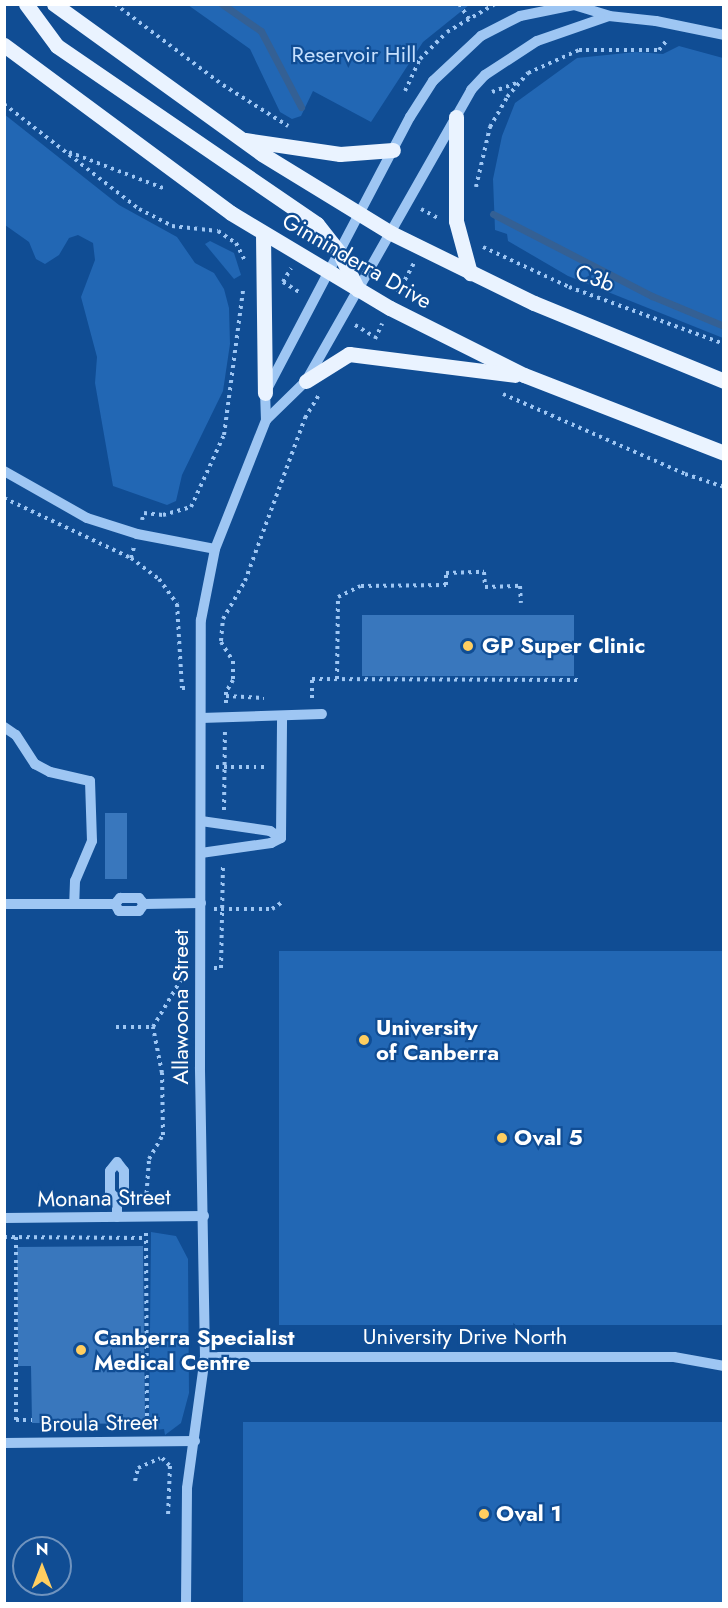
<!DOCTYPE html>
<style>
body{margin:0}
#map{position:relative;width:728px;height:1608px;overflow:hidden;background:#104d94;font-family:Jost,sans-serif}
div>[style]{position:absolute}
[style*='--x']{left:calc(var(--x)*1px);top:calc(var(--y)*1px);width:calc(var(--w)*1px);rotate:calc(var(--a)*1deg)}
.green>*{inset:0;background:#2267b4;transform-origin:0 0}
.stream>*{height:7px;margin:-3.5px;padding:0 3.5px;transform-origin:3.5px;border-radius:3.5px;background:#346094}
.building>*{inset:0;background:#3977bd;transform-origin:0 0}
.path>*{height:4px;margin-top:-2px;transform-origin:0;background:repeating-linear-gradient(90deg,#9ec6f3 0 3px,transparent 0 7.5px)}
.minor>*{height:10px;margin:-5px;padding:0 5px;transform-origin:5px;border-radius:5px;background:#9ec6f3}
.major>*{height:15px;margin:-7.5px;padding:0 7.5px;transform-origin:7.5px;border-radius:7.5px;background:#eaf3ff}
.dots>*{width:16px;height:16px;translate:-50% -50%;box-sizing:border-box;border:3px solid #104d94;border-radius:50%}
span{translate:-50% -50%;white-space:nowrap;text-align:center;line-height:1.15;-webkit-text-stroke:4.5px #104d94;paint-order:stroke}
.park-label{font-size:22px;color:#c6e0fe}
.street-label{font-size:22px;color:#fff}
.poi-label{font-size:22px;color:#fff;font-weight:700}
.left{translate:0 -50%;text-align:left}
.frame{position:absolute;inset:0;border:6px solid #fff;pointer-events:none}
.north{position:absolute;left:12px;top:1536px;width:60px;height:60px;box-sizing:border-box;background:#104d94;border:2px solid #7094bf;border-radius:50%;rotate:0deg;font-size:16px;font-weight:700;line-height:24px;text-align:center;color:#fff}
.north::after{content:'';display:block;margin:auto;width:21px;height:27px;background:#ffce60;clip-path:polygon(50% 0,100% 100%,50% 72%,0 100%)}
</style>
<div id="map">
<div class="green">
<div style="clip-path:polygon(188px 5px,469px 5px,423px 42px,371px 122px,313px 91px,301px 116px,292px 119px,280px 112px,250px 49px)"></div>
<div style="clip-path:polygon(679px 46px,723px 58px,723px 338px,568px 276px,508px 241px,507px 234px,495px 230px,493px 179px,502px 136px,515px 103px,577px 58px,636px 52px,663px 54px)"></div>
<div style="clip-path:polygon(4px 114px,119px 205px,177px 237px,195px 263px,214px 273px,224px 289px,229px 308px,230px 344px,223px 391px,182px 475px,176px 501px,167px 505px,113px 486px,95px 383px,97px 357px,81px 297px,95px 260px,93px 243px,78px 235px,69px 238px,59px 255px,45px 264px,36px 259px,29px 242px,5px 225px)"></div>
<div style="clip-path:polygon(210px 241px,234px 253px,241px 275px,234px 279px,205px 244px)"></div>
<div style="left:723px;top:951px;width:374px;height:444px;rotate:90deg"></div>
<div style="clip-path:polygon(151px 1232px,176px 1236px,188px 1259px,189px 1393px,181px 1423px,165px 1435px,164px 1429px,149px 1431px)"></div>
<div style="left:243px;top:1422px;width:480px;height:181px"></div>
</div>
<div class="stream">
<div style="--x:222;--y:4;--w:47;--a:34.7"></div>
<div style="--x:261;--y:31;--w:86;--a:62.2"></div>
<div style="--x:493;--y:214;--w:179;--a:27.3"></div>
<div style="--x:652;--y:296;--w:78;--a:22.6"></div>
</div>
<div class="building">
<div style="left:362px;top:615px;width:212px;height:61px"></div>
<div style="left:105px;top:813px;width:22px;height:66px"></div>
<div style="clip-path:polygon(143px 1246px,145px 1424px,32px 1423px,31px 1366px,18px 1366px,17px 1247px)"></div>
</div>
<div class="path">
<div style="--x:115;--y:4;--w:135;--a:36.9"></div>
<div style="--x:223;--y:85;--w:77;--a:32.2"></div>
<div style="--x:459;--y:4;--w:18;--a:56"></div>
<div style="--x:405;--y:91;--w:35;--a:-65"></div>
<div style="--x:420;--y:59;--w:38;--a:-45"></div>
<div style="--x:447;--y:32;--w:56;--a:-30.3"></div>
<div style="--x:492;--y:92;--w:29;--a:-20"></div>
<div style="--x:4;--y:104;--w:171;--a:37.9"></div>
<div style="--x:139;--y:209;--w:37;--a:27"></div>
<div style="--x:172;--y:226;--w:46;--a:6.2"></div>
<div style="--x:218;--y:231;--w:22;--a:34"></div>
<div style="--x:236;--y:243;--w:18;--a:63"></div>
<div style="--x:69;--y:152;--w:101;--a:21"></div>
<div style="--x:476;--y:187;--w:62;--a:-76.9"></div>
<div style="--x:490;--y:127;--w:34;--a:-60"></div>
<div style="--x:507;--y:97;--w:32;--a:-49"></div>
<div style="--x:528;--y:73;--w:56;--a:-24.3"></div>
<div style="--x:579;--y:50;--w:80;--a:0"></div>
<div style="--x:659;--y:50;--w:14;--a:-51"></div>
<div style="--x:421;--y:209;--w:19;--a:28"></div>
<div style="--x:483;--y:247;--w:95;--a:24.9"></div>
<div style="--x:569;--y:287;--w:165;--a:20.2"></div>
<div style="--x:283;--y:282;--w:16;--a:-60"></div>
<div style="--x:283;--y:282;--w:22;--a:32"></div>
<div style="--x:398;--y:293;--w:34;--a:-62"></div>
<div style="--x:355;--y:325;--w:23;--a:31"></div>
<div style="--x:375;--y:339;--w:17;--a:-65"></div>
<div style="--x:503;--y:394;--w:199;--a:23.7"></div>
<div style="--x:685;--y:474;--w:41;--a:18.4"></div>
<div style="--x:4;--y:498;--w:140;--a:25.3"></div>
<div style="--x:131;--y:558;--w:35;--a:37"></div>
<div style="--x:159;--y:579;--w:31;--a:54"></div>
<div style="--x:177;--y:604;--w:84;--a:86.6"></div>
<div style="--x:182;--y:688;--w:4;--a:0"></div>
<div style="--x:142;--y:520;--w:7;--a:-74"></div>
<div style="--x:144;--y:513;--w:19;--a:6"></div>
<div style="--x:163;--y:515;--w:29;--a:-16"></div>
<div style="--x:191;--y:507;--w:79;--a:-65.4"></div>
<div style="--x:224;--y:435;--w:146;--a:-82.5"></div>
<div style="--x:131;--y:558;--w:11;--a:-75"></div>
<div style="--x:221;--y:641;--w:22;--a:-85"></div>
<div style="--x:223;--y:619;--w:44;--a:-59.9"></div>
<div style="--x:245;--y:581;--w:174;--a:-69.8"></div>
<div style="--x:305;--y:418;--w:26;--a:-59"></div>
<div style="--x:221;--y:642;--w:22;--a:58"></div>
<div style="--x:233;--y:661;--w:19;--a:90"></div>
<div style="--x:233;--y:680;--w:14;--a:120"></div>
<div style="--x:226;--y:692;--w:11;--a:90"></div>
<div style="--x:337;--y:679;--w:82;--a:-89.3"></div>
<div style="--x:338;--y:597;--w:25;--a:-26"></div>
<div style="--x:361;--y:586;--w:85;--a:-0.7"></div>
<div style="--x:446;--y:585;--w:12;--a:-90"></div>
<div style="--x:446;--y:573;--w:38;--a:-2"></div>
<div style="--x:484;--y:572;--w:15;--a:86"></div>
<div style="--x:485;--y:587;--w:35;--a:-2"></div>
<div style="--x:520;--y:586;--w:17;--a:87"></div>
<div style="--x:226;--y:696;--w:38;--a:3"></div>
<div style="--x:312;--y:698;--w:19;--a:-90"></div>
<div style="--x:312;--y:679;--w:269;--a:0.2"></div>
<div style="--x:216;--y:767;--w:50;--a:0"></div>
<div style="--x:224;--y:810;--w:79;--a:-89.3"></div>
<div style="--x:214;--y:909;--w:58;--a:0"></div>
<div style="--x:272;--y:909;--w:11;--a:-34"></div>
<div style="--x:214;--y:968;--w:7;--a:0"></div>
<div style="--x:221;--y:968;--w:102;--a:-88.9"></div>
<div style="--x:116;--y:1027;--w:37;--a:0"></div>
<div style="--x:146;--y:1201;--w:42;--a:-85.9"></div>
<div style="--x:149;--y:1159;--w:28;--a:-60"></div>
<div style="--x:163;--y:1135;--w:62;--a:-90.9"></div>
<div style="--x:162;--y:1073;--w:47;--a:-101.1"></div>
<div style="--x:153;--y:1027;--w:59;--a:-59.5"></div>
<div style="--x:146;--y:1233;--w:193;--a:89.7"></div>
<div style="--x:4;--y:1237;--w:142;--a:0.4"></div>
<div style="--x:16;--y:1237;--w:183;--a:90"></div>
<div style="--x:16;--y:1420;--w:16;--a:0"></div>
<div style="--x:162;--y:1458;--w:11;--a:45"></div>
<div style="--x:170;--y:1466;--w:50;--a:92.3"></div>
<div style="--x:135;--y:1481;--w:13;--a:-77"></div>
<div style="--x:138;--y:1468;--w:24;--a:-24"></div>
</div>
<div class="minor">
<div style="--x:266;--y:420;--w:27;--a:-92"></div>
<div style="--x:265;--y:393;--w:312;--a:-62.3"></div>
<div style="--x:410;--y:117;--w:43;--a:-57.4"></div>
<div style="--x:433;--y:81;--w:66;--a:-43.2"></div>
<div style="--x:481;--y:36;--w:44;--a:-27.1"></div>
<div style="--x:520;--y:16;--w:55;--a:-11.5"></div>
<div style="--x:574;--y:5;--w:37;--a:17"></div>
<div style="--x:4;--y:471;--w:95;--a:29.5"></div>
<div style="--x:87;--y:518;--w:52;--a:17.7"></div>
<div style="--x:137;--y:534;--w:79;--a:10.9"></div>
<div style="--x:201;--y:718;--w:121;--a:-1.9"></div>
<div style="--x:4;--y:727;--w:14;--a:34"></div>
<div style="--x:16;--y:735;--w:35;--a:57"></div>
<div style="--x:35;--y:764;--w:17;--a:28"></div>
<div style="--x:50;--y:772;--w:41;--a:12.7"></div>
<div style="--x:90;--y:781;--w:60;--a:88.1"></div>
<div style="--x:92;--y:841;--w:43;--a:113"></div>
<div style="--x:75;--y:881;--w:23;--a:92"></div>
<div style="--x:201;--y:821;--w:70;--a:8.2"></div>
<div style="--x:270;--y:831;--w:13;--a:32"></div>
<div style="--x:281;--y:838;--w:120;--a:-89.5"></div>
<div style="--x:201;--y:853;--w:71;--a:-8.1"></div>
<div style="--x:271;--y:843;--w:11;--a:-27"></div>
<div style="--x:4;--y:904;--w:111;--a:0"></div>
<div style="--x:115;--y:904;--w:8;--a:-50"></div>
<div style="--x:120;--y:898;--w:19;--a:0"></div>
<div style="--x:139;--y:898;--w:8;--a:50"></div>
<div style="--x:144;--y:904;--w:57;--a:-1"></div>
<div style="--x:115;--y:904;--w:8;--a:60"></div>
<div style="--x:119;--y:911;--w:20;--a:0"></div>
<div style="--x:139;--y:911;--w:9;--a:-54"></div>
<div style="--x:117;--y:1200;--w:10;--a:-45"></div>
<div style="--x:124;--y:1193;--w:22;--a:-90"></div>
<div style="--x:124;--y:1171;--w:11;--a:-128"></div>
<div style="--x:117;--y:1162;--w:11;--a:128"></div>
<div style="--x:110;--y:1171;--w:21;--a:90"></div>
<div style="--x:110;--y:1192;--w:11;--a:49"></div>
<div style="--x:117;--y:1200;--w:17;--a:90"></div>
<div style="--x:4;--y:1218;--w:200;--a:-0.6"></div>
<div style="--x:205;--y:1357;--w:469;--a:0"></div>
<div style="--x:674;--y:1357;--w:51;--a:10.2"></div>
<div style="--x:4;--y:1443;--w:191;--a:-0.6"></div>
<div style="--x:186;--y:1604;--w:116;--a:-89.5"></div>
<div style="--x:187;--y:1488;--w:132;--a:-82.2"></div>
<div style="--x:205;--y:1357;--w:290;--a:-91"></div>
<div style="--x:200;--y:1067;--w:447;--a:-89.9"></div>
<div style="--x:201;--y:620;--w:72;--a:-78.8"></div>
<div style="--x:215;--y:549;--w:139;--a:-68.4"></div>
<div style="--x:266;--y:420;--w:56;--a:-44.3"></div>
<div style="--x:306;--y:381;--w:335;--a:-60.4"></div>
<div style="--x:471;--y:90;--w:21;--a:-47"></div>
<div style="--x:485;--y:75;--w:62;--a:-33.2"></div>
<div style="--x:537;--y:41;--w:76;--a:-19.1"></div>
<div style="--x:609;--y:16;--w:47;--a:6.1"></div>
<div style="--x:656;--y:21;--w:69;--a:11.6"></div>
</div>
<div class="major">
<div style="--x:26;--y:4;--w:52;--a:53.6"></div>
<div style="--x:57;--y:46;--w:315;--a:34.4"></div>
<div style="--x:317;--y:224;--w:36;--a:52"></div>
<div style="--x:339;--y:252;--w:42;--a:63.4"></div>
<div style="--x:54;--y:4;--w:256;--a:35.8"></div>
<div style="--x:262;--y:154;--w:151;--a:31.5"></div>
<div style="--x:391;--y:233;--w:159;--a:26.1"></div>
<div style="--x:534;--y:303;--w:205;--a:22.3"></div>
<div style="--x:4;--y:45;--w:282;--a:36.5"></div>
<div style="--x:231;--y:213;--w:185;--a:30.9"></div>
<div style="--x:390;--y:308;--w:150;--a:26.6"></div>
<div style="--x:524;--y:375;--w:215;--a:21.3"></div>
<div style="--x:456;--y:117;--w:104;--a:90"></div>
<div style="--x:456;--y:221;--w:54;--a:74.9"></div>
<div style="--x:245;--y:140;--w:96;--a:8.4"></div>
<div style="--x:340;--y:154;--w:53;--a:-4.3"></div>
<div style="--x:263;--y:234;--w:159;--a:89.3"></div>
<div style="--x:306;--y:381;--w:51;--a:-32.1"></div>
<div style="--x:349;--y:354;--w:167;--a:7.2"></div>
</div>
<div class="dots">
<div style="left:468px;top:646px;background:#ffce60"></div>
<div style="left:364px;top:1040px;background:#ffce60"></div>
<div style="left:502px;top:1138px;background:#ffce60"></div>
<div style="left:81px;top:1350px;background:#ffce60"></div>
<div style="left:484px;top:1514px;background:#ffce60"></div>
</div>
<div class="park-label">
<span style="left:354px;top:55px">Reservoir Hill</span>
</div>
<div class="street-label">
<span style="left:357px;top:261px;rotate:30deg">Ginninderra Drive</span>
<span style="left:595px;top:278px;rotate:21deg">C3b</span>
<span style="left:181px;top:1007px;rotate:-90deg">Allawoona Street</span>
<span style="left:104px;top:1198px;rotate:-1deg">Monana Street</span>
<span style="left:465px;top:1337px">University Drive North</span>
<span style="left:99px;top:1423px;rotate:-1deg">Broula Street</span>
</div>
<div class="poi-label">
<span class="left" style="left:482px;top:646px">GP Super Clinic</span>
<span class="left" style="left:376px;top:1040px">University<br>of Canberra</span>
<span class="left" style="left:514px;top:1138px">Oval 5</span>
<span class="left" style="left:94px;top:1350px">Canberra Specialist<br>Medical Centre</span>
<span class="left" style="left:496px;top:1514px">Oval 1</span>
</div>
<div class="frame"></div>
<div class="north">N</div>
</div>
